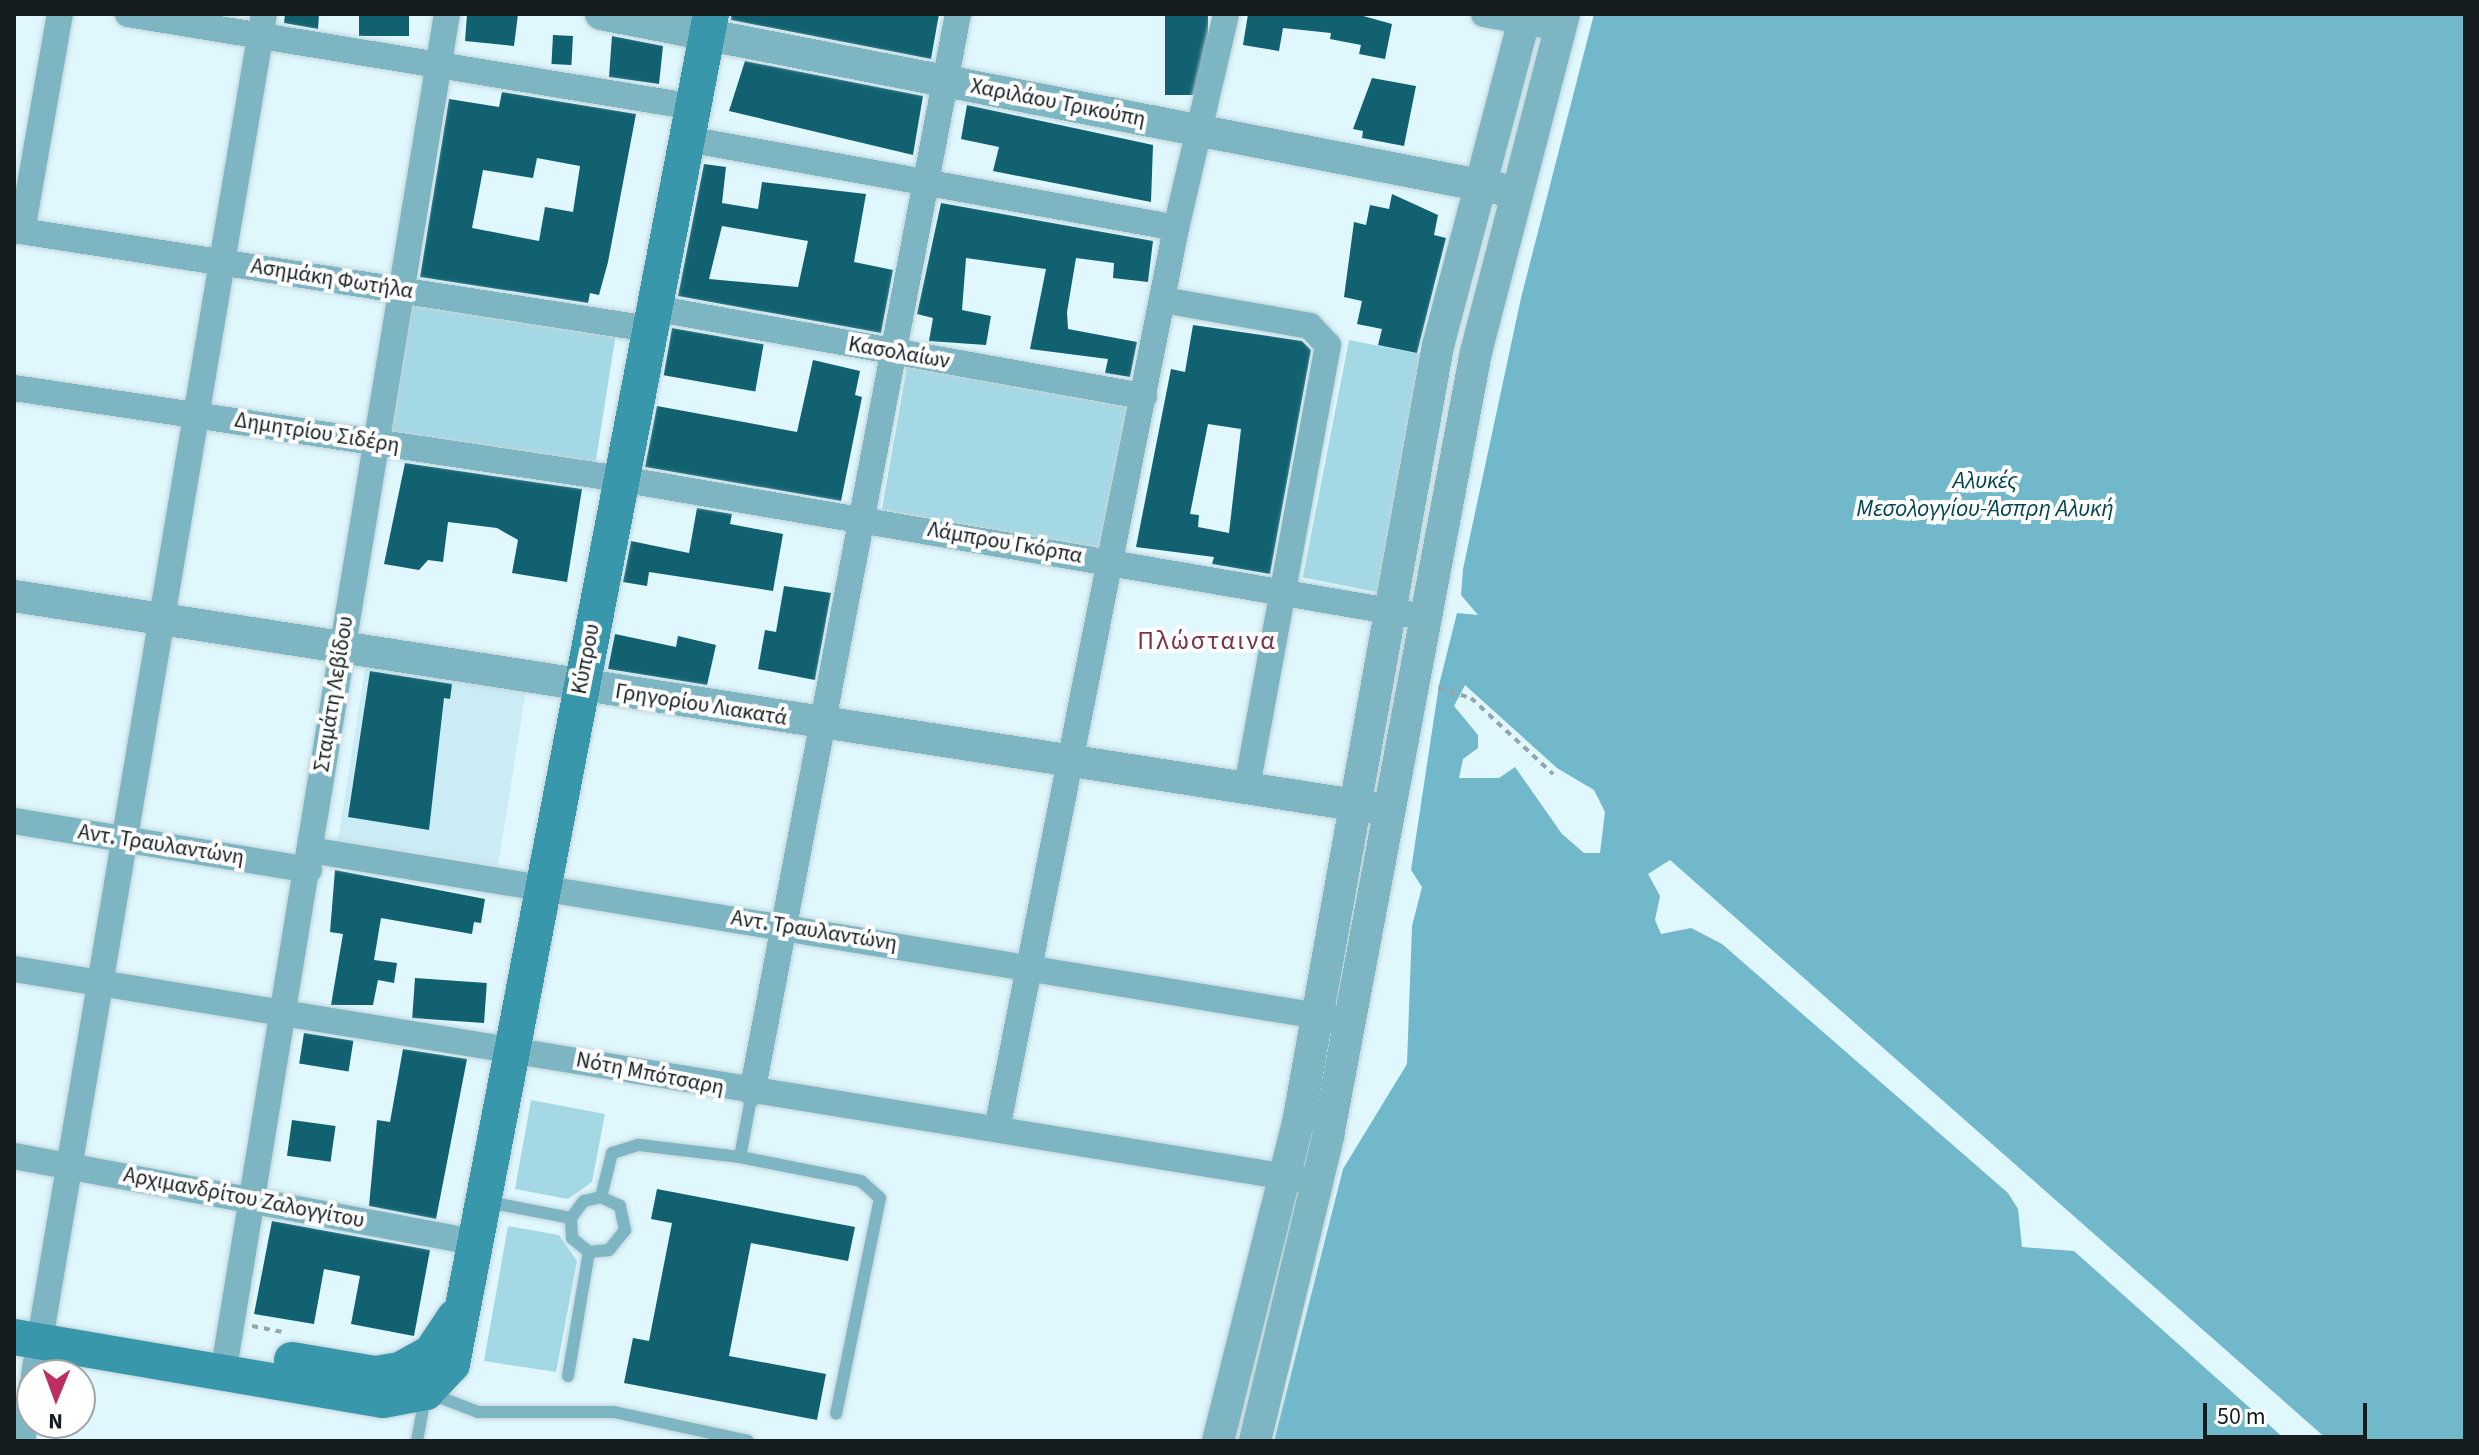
<!DOCTYPE html>
<meta charset="utf-8">
<style>
body{margin:0}
#map{position:relative;width:2479px;height:1455px;overflow:hidden;background:#dff7fd;font-family:"Source Sans 3",sans-serif}
div>[style]{position:absolute}
[style*='--x']{left:calc(var(--x)*1px);top:calc(var(--y)*1px);width:calc(var(--w)*1px);rotate:calc(var(--a)*1deg)}
.built>*{inset:0;background:#cbecf4;transform-origin:0 0}
.green>*{inset:0;background:#a5d8e5;transform-origin:0 0}
.water>*{inset:0;background:#71b8ca}
.building>*{inset:0;background:#116171;transform-origin:0 0}
.path>*{height:4px;margin-top:-2px;transform-origin:0;background:repeating-linear-gradient(90deg,#94a6ab 0 6px,transparent 0 12px)}
.roads{filter:drop-shadow(0 0 2px #bfd4d9) drop-shadow(0 0 2px #bfd4d9)}
.service>*{height:12px;margin:-6px;padding:0 6px;transform-origin:6px;border-radius:6px;background:#7eb5c3}
.minor>*{height:26px;margin:-13px;padding:0 13px;transform-origin:13px;border-radius:13px;background:#7eb5c3}
.tertiary>*{height:32px;margin:-16px;padding:0 16px;transform-origin:16px;border-radius:16px;background:#7eb5c3}
.secondary>*{height:36px;margin:-18px;padding:0 18px;transform-origin:18px;border-radius:18px;background:#3897ab}
span{translate:-50% -50%;white-space:nowrap;text-align:center;line-height:1.15;-webkit-text-stroke:8px #fff;paint-order:stroke}
.street-label{font-size:22px;color:#151d1f}
.water-label{font-size:24px;color:#024653;font-style:italic}
.quarter-label{font-size:26px;color:#793346;letter-spacing:2px}
.frame{position:absolute;inset:0;border:16px solid #151d1f;pointer-events:none}
.north{position:absolute;left:16px;top:1359px;width:80px;height:80px;box-sizing:border-box;background:#fff;border:2px solid #a1a5a5;border-radius:50%;rotate:181deg;font-size:22px;font-weight:700;line-height:32px;text-align:center;color:#151d1f}
.north::after{content:'';display:block;margin:auto;width:28px;height:36px;background:#bc2f60;clip-path:polygon(50% 0,100% 100%,50% 72%,0 100%)}
.scale{position:absolute;left:2203px;top:1403px;width:164px;height:36px;box-sizing:border-box;border:4px solid #151d1f;border-top:0;padding-left:10px;font-size:24px;line-height:28px;white-space:nowrap;color:#151d1f;-webkit-text-stroke:6px #fff;paint-order:stroke}
</style>
<div id="map">
<div class="built">
<div style="left:366px;top:664px;width:162px;height:178px;rotate:9deg"></div>
</div>
<div class="green">
<div style="left:409px;top:298px;width:210px;height:140px;rotate:9deg"></div>
<div style="left:1349px;top:340px;width:77px;height:242px;rotate:11deg"></div>
<div style="left:907px;top:367px;width:227px;height:145px;rotate:10deg"></div>
<div style="clip-path:polygon(531px 1100px,605px 1114px,592px 1182px,568px 1199px,515px 1189px)"></div>
<div style="clip-path:polygon(508px 1226px,559px 1235px,577px 1261px,556px 1372px,484px 1361px)"></div>
</div>
<div class="water">
<div style="clip-path:polygon(evenodd,1594px 14px,2465px 14px,2465px 1441px,2329px 1441px,1670px 860px,1648px 874px,1660px 896px,1655px 920px,1661px 934px,1691px 928px,1722px 944px,2008px 1193px,2018px 1209px,2022px 1247px,2074px 1251px,2287px 1441px,1274px 1441px,1343px 1169px,1407px 1064px,1412px 926px,1422px 887px,1411px 870px,1439px 685px,1457px 613px,1478px 615px,1461px 595px,1463px 569px,1521px 298px,1594px 14px,1465px 685px,1557px 768px,1594px 790px,1605px 812px,1600px 853px,1584px 853px,1562px 834px,1515px 767px,1499px 778px,1459px 778px,1463px 759px,1478px 748px,1478px 735px,1454px 706px,1465px 685px)"></div>
</div>
<div class="building">
<div style="clip-path:polygon(285px 14px,319px 14px,318px 29px,284px 23px)"></div>
<div style="left:359px;top:14px;width:50px;height:22px"></div>
<div style="clip-path:polygon(467px 14px,518px 14px,514px 46px,465px 41px)"></div>
<div style="clip-path:polygon(731px 14px,939px 14px,931px 59px,731px 20px)"></div>
<div style="left:1165px;top:14px;width:43px;height:81px"></div>
<div style="clip-path:polygon(1248px 14px,1356px 14px,1392px 24px,1385px 59px,1359px 54px,1361px 45px,1330px 39px,1331px 33px,1283px 28px,1279px 51px,1243px 45px)"></div>
<div style="left:553px;top:35px;width:20px;height:29px;rotate:3deg"></div>
<div style="clip-path:polygon(612px 36px,663px 46px,659px 84px,609px 77px)"></div>
<div style="clip-path:polygon(745px 61px,923px 96px,913px 155px,729px 111px)"></div>
<div style="clip-path:polygon(1372px 78px,1416px 86px,1404px 146px,1362px 138px,1363px 131px,1353px 129px)"></div>
<div style="clip-path:polygon(evenodd,502px 92px,636px 114px,608px 262px,599px 295px,590px 293px,588px 303px,420px 277px,449px 99px,499px 107px,502px 92px,537px 158px,580px 166px,573px 212px,545px 207px,539px 241px,472px 228px,483px 170px,533px 178px,537px 158px)"></div>
<div style="clip-path:polygon(967px 105px,1153px 145px,1151px 202px,993px 171px,999px 147px,961px 139px)"></div>
<div style="clip-path:polygon(evenodd,704px 164px,726px 167px,722px 203px,758px 209px,762px 182px,866px 194px,854px 262px,893px 270px,881px 333px,678px 296px,704px 164px,722px 226px,808px 241px,798px 287px,709px 279px,722px 226px)"></div>
<div style="clip-path:polygon(1392px 194px,1438px 215px,1434px 235px,1446px 238px,1417px 353px,1378px 345px,1382px 329px,1357px 324px,1362px 301px,1344px 297px,1354px 222px,1366px 225px,1370px 205px,1389px 209px)"></div>
<div style="clip-path:polygon(941px 203px,1153px 241px,1148px 282px,1113px 278px,1114px 263px,1076px 258px,1067px 312px,1068px 329px,1137px 342px,1130px 377px,1105px 373px,1108px 359px,1030px 349px,1046px 269px,966px 258px,962px 310px,991px 316px,986px 345px,929px 341px,933px 318px,917px 314px)"></div>
<div style="clip-path:polygon(evenodd,1193px 325px,1302px 341px,1311px 350px,1270px 574px,1212px 564px,1214px 557px,1136px 547px,1171px 369px,1185px 372px,1193px 325px,1208px 424px,1241px 429px,1229px 533px,1198px 527px,1199px 515px,1190px 514px,1208px 424px)"></div>
<div style="left:672px;top:328px;width:93px;height:48px;rotate:10deg"></div>
<div style="clip-path:polygon(813px 360px,860px 371px,855px 395px,862px 397px,841px 501px,645px 467px,657px 406px,797px 432px)"></div>
<div style="clip-path:polygon(405px 463px,582px 489px,567px 582px,512px 573px,518px 540px,497px 528px,448px 522px,443px 562px,428px 560px,419px 570px,384px 564px)"></div>
<div style="clip-path:polygon(697px 508px,732px 514px,730px 524px,783px 534px,773px 591px,649px 572px,647px 586px,623px 582px,631px 541px,689px 553px)"></div>
<div style="clip-path:polygon(784px 586px,831px 593px,815px 680px,758px 669px,765px 630px,776px 632px)"></div>
<div style="clip-path:polygon(615px 634px,676px 647px,678px 636px,716px 645px,707px 685px,608px 669px)"></div>
<div style="clip-path:polygon(370px 671px,452px 684px,450px 699px,444px 698px,429px 830px,348px 817px)"></div>
<div style="clip-path:polygon(335px 870px,485px 899px,481px 923px,474px 922px,472px 934px,381px 918px,374px 960px,397px 963px,394px 983px,378px 980px,373px 1005px,331px 1005px,343px 934px,330px 932px)"></div>
<div style="left:415px;top:978px;width:72px;height:40px;rotate:4deg"></div>
<div style="left:304px;top:1033px;width:50px;height:31px;rotate:9deg"></div>
<div style="clip-path:polygon(403px 1049px,467px 1059px,436px 1219px,369px 1206px,377px 1120px,390px 1122px)"></div>
<div style="left:292px;top:1120px;width:44px;height:36px;rotate:8deg"></div>
<div style="clip-path:polygon(657px 1189px,855px 1227px,848px 1261px,751px 1243px,729px 1356px,826px 1374px,817px 1420px,624px 1383px,633px 1338px,649px 1341px,672px 1223px,651px 1219px)"></div>
<div style="clip-path:polygon(272px 1221px,430px 1250px,414px 1336px,351px 1324px,360px 1276px,324px 1269px,314px 1324px,254px 1314px)"></div>
</div>
<div class="path">
<div style="--x:1438;--y:688;--w:34;--a:17"></div>
<div style="--x:1471;--y:698;--w:112;--a:42.8"></div>
<div style="--x:252;--y:1326;--w:31;--a:11"></div>
</div>
<div class="roads">
<div class="service">
<div style="--x:752;--y:1093;--w:65;--a:100.6"></div>
<div style="--x:740;--y:1157;--w:123;--a:11.2"></div>
<div style="--x:861;--y:1181;--w:25;--a:42"></div>
<div style="--x:880;--y:1198;--w:220;--a:101.5"></div>
<div style="--x:488;--y:1202;--w:85;--a:10.9"></div>
<div style="--x:589;--y:1252;--w:20;--a:-6"></div>
<div style="--x:609;--y:1250;--w:26;--a:-51"></div>
<div style="--x:625;--y:1230;--w:25;--a:-102"></div>
<div style="--x:620;--y:1206;--w:21;--a:-155"></div>
<div style="--x:568;--y:1376;--w:126;--a:-80.4"></div>
<div style="--x:589;--y:1252;--w:22;--a:-141"></div>
<div style="--x:572;--y:1238;--w:20;--a:-93"></div>
<div style="--x:571;--y:1218;--w:21;--a:-53"></div>
<div style="--x:584;--y:1201;--w:17;--a:-13"></div>
<div style="--x:601;--y:1197;--w:45;--a:-76"></div>
<div style="--x:612;--y:1153;--w:28;--a:-17"></div>
<div style="--x:639;--y:1145;--w:102;--a:6.8"></div>
<div style="--x:417;--y:1441;--w:50;--a:-79.6"></div>
<div style="--x:426;--y:1392;--w:56;--a:21"></div>
<div style="--x:478;--y:1412;--w:136;--a:0"></div>
<div style="--x:614;--y:1412;--w:137;--a:12.2"></div>
</div>
<div class="minor">
<div style="--x:128;--y:14;--w:574;--a:9.33"></div>
<div style="--x:1484;--y:14;--w:77;--a:10.4"></div>
<div style="--x:687;--y:139;--w:497;--a:10.3"></div>
<div style="--x:14;--y:230;--w:643;--a:8.86"></div>
<div style="--x:22;--y:231;--w:220;--a:-80.1"></div>
<div style="--x:1163;--y:300;--w:149;--a:10"></div>
<div style="--x:1310;--y:326;--w:26;--a:47"></div>
<div style="--x:1328;--y:345;--w:453;--a:100.4"></div>
<div style="--x:653;--y:308;--w:499;--a:10.2"></div>
<div style="--x:14;--y:388;--w:614;--a:8.53"></div>
<div style="--x:621;--y:479;--w:815;--a:9.75"></div>
<div style="--x:14;--y:821;--w:299;--a:9.4"></div>
<div style="--x:310;--y:850;--w:1053;--a:9.35"></div>
<div style="--x:14;--y:969;--w:1320;--a:9.28"></div>
<div style="--x:752;--y:1093;--w:1098;--a:-79.19"></div>
<div style="--x:997;--y:1129;--w:919;--a:-78.76"></div>
<div style="--x:1176;--y:228;--w:220;--a:-76.8"></div>
<div style="--x:14;--y:1156;--w:468;--a:10.6"></div>
<div style="--x:223;--y:1374;--w:1378;--a:-80.65"></div>
<div style="--x:34;--y:1375;--w:1380;--a:-80.41"></div>
<div style="--x:22;--y:1441;--w:57;--a:-79.9"></div>
</div>
<div class="tertiary">
<div style="--x:601;--y:14;--w:916;--a:11.02"></div>
<div style="--x:14;--y:596;--w:1376;--a:8.86"></div>
<div style="--x:1218;--y:1441;--w:328;--a:-75.9"></div>
<div style="--x:1298;--y:1123;--w:790;--a:-79.79"></div>
<div style="--x:1438;--y:346;--w:343;--a:-75.2"></div>
<div style="--x:1255;--y:1441;--w:314;--a:-76.5"></div>
<div style="--x:1328;--y:1136;--w:798;--a:-79.31"></div>
<div style="--x:1476;--y:352;--w:349;--a:-75.4"></div>
</div>
<div class="secondary">
<div style="--x:14;--y:1337;--w:374;--a:9.7"></div>
<div style="--x:383;--y:1400;--w:44;--a:-10.5"></div>
<div style="--x:426;--y:1392;--w:38;--a:-47"></div>
<div style="--x:452;--y:1364;--w:1375;--a:-79.14"></div>
<div style="--x:292;--y:1360;--w:84;--a:9.6"></div>
<div style="--x:375;--y:1374;--w:25;--a:-9"></div>
<div style="--x:400;--y:1370;--w:35;--a:-29"></div>
<div style="--x:431;--y:1353;--w:43;--a:-56.3"></div>
</div>
</div>
<div class="street-label">
<span style="left:1058px;top:103px;rotate:11deg">Χαριλάου Τρικούπη</span>
<span style="left:332px;top:279px;rotate:9deg">Ασημάκη Φωτήλα</span>
<span style="left:899px;top:353px;rotate:10deg">Κασολαίων</span>
<span style="left:317px;top:433px;rotate:9deg">Δημητρίου Σιδέρη</span>
<span style="left:1005px;top:543px;rotate:10deg">Λάμπρου Γκόρπα</span>
<span style="left:586px;top:659px;rotate:-79deg">Κύπρου</span>
<span style="left:334px;top:694px;rotate:-81deg">Σταμάτη Λεβίδου</span>
<span style="left:701px;top:705px;rotate:9deg">Γρηγορίου Λιακατά</span>
<span style="left:161px;top:845px;rotate:9deg">Αντ. Τραυλαντώνη</span>
<span style="left:814px;top:931px;rotate:9deg">Αντ. Τραυλαντώνη</span>
<span style="left:650px;top:1074px;rotate:11deg">Νότη Μπότσαρη</span>
<span style="left:244px;top:1198px;rotate:11deg">Αρχιμανδρίτου Ζαλογγίτου</span>
</div>
<div class="water-label">
<span style="left:1985px;top:495px">Αλυκές<br>Μεσολογγίου-Άσπρη Αλυκή</span>
</div>
<div class="quarter-label">
<span style="left:1207px;top:641px">Πλώσταινα</span>
</div>
<div class="frame"></div>
<div class="north">N</div>
<div class="scale">50 m</div>
</div>
